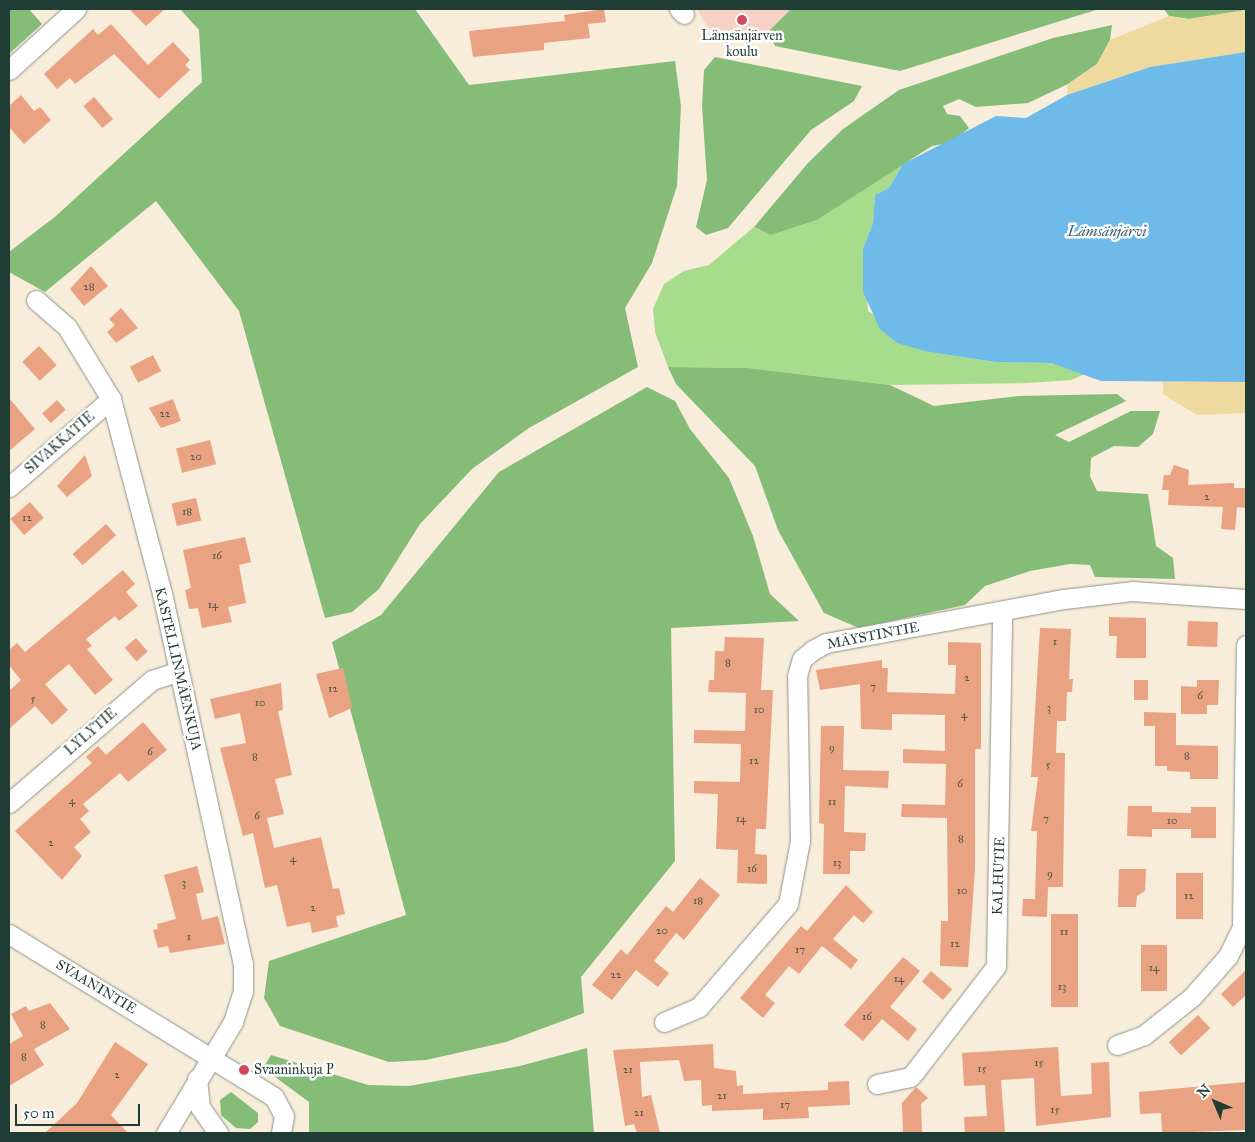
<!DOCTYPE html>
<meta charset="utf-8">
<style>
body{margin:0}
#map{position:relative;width:1255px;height:1142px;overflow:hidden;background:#f8ecda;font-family:"IM FELL Great Primer",serif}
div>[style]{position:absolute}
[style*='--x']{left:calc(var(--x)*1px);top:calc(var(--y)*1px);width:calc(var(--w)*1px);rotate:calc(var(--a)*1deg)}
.built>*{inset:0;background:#f7d1c6}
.green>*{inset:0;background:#a7dc8c}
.forest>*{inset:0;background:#85bc78}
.sand>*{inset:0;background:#eeda9e}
.water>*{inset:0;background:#6ebae8}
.building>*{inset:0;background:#e9a382;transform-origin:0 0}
.roads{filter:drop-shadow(0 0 1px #8c9487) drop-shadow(0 0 1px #8c9487)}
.street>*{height:19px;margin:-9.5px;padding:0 9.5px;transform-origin:9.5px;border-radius:9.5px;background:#fff}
.dots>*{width:14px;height:14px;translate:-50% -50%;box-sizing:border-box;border:2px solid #fff;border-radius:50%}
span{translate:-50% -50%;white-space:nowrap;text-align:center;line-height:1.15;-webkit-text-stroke:5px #fff;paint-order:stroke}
.number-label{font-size:11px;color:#525648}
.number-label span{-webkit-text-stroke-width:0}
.poi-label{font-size:14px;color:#1f3d34}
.left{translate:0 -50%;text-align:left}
.street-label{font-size:14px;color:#1f3d34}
.water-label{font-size:15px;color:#37626a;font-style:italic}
.frame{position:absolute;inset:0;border:10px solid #1f3d34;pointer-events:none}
.north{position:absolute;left:1190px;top:1077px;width:50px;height:50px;-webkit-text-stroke:4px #fff;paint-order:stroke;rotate:315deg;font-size:14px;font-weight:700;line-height:20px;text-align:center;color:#1f3d34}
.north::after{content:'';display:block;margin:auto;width:18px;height:22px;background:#1f3d34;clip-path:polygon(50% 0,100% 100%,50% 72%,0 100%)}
.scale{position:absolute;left:15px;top:1104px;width:125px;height:22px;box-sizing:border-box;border:2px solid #1f3d34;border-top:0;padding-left:6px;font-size:15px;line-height:18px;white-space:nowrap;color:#1f3d34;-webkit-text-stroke:4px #fff;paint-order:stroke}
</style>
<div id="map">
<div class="built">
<div style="clip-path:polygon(697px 9px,791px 9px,768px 32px,709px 30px)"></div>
</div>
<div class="green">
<div style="clip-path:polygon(903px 164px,889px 188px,875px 195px,873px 223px,863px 249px,868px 311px,929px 352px,996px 362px,1051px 363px,1085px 374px,1071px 380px,1028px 383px,890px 385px,748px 368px,668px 367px,655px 332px,653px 309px,664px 284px,684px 271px,709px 265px,754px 227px,771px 235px,817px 220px)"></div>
</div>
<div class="forest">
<div style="clip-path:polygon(9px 9px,29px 9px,42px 24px,9px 54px)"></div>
<div style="clip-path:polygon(180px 9px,415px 9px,469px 85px,675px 61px,681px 106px,677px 186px,652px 263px,625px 308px,638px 367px,529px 428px,472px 469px,420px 524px,379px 589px,352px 612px,325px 618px,239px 311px,156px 201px,45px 292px,9px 272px,9px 252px,56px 216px,202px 82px,199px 30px)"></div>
<div style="clip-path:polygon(791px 9px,1099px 9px,900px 71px,775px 46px,768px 32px)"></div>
<div style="clip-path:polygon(1164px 9px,1246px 9px,1246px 10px,1189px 19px,1169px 16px)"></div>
<div style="clip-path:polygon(1112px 25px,1110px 40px,1097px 64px,1068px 84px,1028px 103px,976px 107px,959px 99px,943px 106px,947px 114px,960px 116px,969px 128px,953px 142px,932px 146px,817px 220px,771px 235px,754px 227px,808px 163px,843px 129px,899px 90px,1053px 38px)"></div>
<div style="clip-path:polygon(715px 57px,862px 86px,854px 101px,811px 130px,728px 228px,706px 235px,696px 227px,707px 180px,702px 106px,704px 70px)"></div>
<div style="clip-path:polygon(668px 367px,748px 368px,890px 385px,934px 406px,1018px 396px,1117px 394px,1126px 401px,1055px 435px,1069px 442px,1131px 411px,1160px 411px,1153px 434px,1138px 447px,1114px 446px,1091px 458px,1090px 476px,1097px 491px,1148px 494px,1156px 546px,1173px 558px,1175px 579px,1095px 577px,1090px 565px,1070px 564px,1030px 571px,985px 586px,965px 605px,859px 628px,824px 613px,778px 530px,755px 466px,676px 384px)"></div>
<div style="clip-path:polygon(647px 387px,675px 401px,690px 429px,729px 478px,753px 536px,770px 594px,799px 621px,671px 628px,675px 861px,581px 977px,584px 1013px,506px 1042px,426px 1060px,389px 1062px,280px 1026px,264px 998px,269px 961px,406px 915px,332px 642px,381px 615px,499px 472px)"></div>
<div style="clip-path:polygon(587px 1048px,594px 1133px,309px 1133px,309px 1102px,263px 1068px,271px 1055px,368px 1085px,409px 1086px,520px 1066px)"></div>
<div style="clip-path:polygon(231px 1092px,258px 1113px,258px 1122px,250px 1129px,236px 1128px,221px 1115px,220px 1100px)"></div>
</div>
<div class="sand">
<div style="clip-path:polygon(1246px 10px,1246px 52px,1150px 67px,1067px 95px,1068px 84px,1097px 64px,1110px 40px,1169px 16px,1189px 19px)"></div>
<div style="clip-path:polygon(1163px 382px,1246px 382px,1246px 413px,1197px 415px,1163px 394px)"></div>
</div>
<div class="water">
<div style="clip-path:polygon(1246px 52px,1246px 382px,1101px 381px,1051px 363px,996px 362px,929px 352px,897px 343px,880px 329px,863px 292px,863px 249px,873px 223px,875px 195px,889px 188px,903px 164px,996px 116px,1026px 118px,1067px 95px,1150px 67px)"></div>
</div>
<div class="building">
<div style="clip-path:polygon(129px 9px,165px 9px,146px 26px)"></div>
<div style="clip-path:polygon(604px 9px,606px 22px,588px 24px,590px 38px,544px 43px,544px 50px,473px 57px,469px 31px,565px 21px,564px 15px)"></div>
<div style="clip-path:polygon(111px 24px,148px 65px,173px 42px,190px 60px,185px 65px,190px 70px,159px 99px,114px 54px,75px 84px,70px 78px,57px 89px,44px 74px,93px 29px,98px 35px)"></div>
<div style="clip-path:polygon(21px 95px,34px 111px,40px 107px,51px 120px,24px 144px,9px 127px,9px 106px)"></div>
<div style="left:94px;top:97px;width:29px;height:14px;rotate:49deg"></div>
<div style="clip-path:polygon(91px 266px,108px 286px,84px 306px,70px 289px)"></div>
<div style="clip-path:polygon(121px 308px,138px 328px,116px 343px,107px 332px,115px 325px,109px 319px)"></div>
<div style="left:39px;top:346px;width:26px;height:23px;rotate:47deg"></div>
<div style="left:153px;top:355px;width:18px;height:26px;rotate:63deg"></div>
<div style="clip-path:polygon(9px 398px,35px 429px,9px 451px)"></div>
<div style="clip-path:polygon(173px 399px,181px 421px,161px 428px,149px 408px)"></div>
<div style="left:57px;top:400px;width:13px;height:20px;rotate:48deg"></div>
<div style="left:210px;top:440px;width:25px;height:35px;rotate:76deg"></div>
<div style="clip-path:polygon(85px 455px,92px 476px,67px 497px,57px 486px)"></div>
<div style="clip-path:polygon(1174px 465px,1189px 470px,1188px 485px,1234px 483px,1234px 488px,1246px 488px,1246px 508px,1237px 507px,1235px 530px,1221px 529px,1223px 507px,1168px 505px,1169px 490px,1162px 490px,1164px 475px,1170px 475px)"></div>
<div style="left:196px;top:498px;width:23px;height:25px;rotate:77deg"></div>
<div style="left:30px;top:502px;width:21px;height:26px;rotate:49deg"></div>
<div style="left:106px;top:524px;width:15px;height:45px;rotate:48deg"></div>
<div style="clip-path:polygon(245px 537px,251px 562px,239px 565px,246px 603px,228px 607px,232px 622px,202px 628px,198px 608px,189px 609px,185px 590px,191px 588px,183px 550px)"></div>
<div style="clip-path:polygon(123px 570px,135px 584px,126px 592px,138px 606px,119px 621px,115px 616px,86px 639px,92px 646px,87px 649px,113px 680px,95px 695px,69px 664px,45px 684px,68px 710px,52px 725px,35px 706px,9px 729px,9px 691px,21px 680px,9px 665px,9px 650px,17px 643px,25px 652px)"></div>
<div style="clip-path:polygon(1109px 617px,1146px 618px,1146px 658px,1116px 658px,1117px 636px,1109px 636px)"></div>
<div style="left:1188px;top:621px;width:30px;height:25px;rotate:2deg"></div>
<div style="clip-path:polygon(1040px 628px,1071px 629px,1069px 679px,1073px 679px,1072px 692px,1067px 692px,1066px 721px,1057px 721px,1056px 753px,1065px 753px,1063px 887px,1048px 887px,1047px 917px,1022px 916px,1023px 899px,1035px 899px,1037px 831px,1031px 831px,1038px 777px,1031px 777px)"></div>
<div style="clip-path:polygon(725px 637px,764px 638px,761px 690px,773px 690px,766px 829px,756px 829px,755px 854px,767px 855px,767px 884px,737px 883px,738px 850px,716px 849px,718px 794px,694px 793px,694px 781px,740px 782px,741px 744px,694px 743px,694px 730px,745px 731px,746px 693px,708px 692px,709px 680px,714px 680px,715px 651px,724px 651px)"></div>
<div style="left:136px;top:638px;width:18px;height:15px;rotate:49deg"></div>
<div style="clip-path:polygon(948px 642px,981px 643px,981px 749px,975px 749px,975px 870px,968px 967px,940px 966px,941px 921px,948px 921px,947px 818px,901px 817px,902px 804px,945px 805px,946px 764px,903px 763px,903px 749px,945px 751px,945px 715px,892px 714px,892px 730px,861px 729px,860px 684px,820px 690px,816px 670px,882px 660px,882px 668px,888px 668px,887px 692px,955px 694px,956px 665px,948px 665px)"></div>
<div style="clip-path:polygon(343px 668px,352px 708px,329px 718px,316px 674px)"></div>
<div style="left:1134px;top:680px;width:14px;height:20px"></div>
<div style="clip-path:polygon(1197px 680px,1219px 680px,1218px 705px,1207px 705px,1207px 714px,1181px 714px,1181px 686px,1197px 687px)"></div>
<div style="clip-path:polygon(281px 683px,283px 710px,278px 711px,292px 775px,275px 779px,284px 814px,267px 818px,274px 848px,321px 837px,333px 889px,339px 888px,345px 914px,336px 916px,338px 927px,312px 933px,310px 922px,287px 927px,277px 885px,265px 888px,253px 833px,243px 836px,220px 748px,246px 743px,240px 713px,215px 719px,210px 699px)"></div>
<div style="clip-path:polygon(1144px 712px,1176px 713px,1176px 745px,1218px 746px,1218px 779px,1190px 779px,1190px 772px,1167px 771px,1167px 766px,1155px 766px,1155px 726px,1144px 726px)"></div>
<div style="clip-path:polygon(143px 722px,167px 750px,128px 782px,120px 773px,83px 804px,89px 811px,80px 819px,91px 832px,74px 847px,82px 856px,62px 880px,15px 831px,92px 763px,86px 757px,98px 746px,106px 755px)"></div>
<div style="clip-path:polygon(821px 726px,844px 726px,843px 770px,889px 771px,888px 788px,845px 786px,844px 832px,866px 833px,865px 851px,850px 851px,850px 874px,823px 874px,824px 824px,819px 823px)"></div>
<div style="clip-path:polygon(1128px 806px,1152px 806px,1152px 812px,1191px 813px,1191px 807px,1216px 807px,1216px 838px,1191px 838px,1191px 829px,1152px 829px,1152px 837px,1127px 836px)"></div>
<div style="clip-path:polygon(197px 866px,204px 892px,196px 894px,202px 920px,218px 916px,225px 944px,170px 953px,168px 946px,158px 948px,153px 930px,158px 929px,157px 924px,176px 919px,164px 875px)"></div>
<div style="clip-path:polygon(1119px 869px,1146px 869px,1145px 891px,1137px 896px,1136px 907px,1118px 907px)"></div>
<div style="left:1176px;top:873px;width:27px;height:46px"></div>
<div style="clip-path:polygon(700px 878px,720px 895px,684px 940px,676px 933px,654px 961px,669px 973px,658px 987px,636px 970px,612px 1000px,592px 985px,621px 949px,627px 955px,666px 906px,673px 912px)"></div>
<div style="clip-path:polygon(846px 885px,873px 912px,863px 923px,854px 915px,833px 939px,858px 960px,851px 969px,822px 946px,799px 974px,789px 966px,765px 995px,775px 1003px,763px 1018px,740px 998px,801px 926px,807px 931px)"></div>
<div style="left:1051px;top:914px;width:27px;height:93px"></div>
<div style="left:1141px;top:945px;width:26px;height:46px"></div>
<div style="clip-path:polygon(903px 957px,920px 971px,890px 1007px,917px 1029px,908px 1041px,882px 1019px,863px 1041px,844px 1025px)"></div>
<div style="clip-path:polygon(1246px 970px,1246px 995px,1233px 1007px,1221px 994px)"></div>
<div style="left:931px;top:971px;width:28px;height:14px;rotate:41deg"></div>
<div style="clip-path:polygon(50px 1003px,70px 1029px,34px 1049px,44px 1065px,9px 1086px,9px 1044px,23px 1036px,11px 1014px,26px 1006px,29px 1011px)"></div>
<div style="left:1198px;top:1015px;width:18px;height:40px;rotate:47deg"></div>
<div style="clip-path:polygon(115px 1042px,148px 1064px,111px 1115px,128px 1133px,45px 1133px,77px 1103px)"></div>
<div style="clip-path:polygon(713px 1044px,714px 1068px,736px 1071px,737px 1086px,743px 1085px,743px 1094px,828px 1090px,828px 1082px,849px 1081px,850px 1105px,808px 1107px,809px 1118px,763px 1120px,763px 1109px,712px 1111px,712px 1105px,702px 1106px,701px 1080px,684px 1081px,679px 1060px,640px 1062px,642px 1097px,651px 1095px,660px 1133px,637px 1133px,634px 1124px,625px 1126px,613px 1050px)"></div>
<div style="clip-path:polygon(1058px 1047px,1061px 1096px,1092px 1094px,1091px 1063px,1109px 1062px,1111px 1117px,1036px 1126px,1034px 1078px,1001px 1080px,1005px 1133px,965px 1133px,964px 1117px,987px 1116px,985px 1085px,964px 1086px,962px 1053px)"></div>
<div style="clip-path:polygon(1246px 1082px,1246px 1130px,1162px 1133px,1161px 1113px,1140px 1114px,1139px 1092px)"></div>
<div style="clip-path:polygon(916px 1087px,928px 1098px,921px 1104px,922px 1132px,903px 1132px,902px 1103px)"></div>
</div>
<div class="roads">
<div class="street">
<div style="--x:679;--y:9;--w:7;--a:45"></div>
<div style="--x:9;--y:70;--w:91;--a:-42.3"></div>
<div style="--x:36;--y:300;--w:41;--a:41.1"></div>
<div style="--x:67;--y:327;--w:84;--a:58.6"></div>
<div style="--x:111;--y:399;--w:201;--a:75.3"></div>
<div style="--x:162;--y:593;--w:380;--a:77.7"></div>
<div style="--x:243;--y:964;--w:27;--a:90"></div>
<div style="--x:243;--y:991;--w:33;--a:108"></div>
<div style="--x:233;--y:1022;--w:130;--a:121.1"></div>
<div style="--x:9;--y:487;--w:135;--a:-40.8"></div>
<div style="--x:9;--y:803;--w:189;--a:-40.7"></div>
<div style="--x:152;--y:680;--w:28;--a:-18"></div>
<div style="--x:9;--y:934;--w:311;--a:31.6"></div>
<div style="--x:274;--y:1097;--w:21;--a:62"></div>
<div style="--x:284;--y:1116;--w:17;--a:100"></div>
<div style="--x:664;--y:1022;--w:38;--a:-23"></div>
<div style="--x:699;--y:1007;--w:136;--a:-49.2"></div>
<div style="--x:788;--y:904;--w:64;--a:-79.2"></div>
<div style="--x:800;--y:841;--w:165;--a:-91"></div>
<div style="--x:797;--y:676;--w:18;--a:-74"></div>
<div style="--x:802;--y:659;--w:14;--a:-39"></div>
<div style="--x:813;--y:650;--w:15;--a:-28"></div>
<div style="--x:826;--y:643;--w:242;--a:-10.5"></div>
<div style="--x:1064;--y:599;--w:68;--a:-6.7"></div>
<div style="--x:1132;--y:591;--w:114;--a:4"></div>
<div style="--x:1117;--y:1045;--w:29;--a:-20"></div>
<div style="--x:1144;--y:1035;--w:61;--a:-38.4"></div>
<div style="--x:1192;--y:997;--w:55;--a:-48.7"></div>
<div style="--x:1228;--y:956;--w:32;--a:-64"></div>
<div style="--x:1242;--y:927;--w:282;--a:-89.2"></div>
<div style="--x:197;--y:1079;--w:28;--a:84"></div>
<div style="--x:200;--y:1107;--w:32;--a:55"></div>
<div style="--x:877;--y:1084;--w:34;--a:-12"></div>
<div style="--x:910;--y:1077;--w:9;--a:-49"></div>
<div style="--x:916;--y:1070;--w:131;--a:-52.4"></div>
<div style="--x:996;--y:966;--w:354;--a:-89"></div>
</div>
</div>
<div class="dots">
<div style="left:742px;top:20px;background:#d1495b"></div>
<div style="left:244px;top:1070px;background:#d1495b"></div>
</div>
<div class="number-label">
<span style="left:89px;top:287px">28</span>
<span style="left:165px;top:414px">22</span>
<span style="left:196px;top:457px">20</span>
<span style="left:1207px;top:497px">2</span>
<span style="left:187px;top:512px">18</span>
<span style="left:27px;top:518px">12</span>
<span style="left:217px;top:556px">16</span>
<span style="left:213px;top:605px">14</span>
<span style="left:1055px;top:642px">1</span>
<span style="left:728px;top:663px">8</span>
<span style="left:967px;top:678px">2</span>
<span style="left:873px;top:687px">7</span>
<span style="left:333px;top:689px">12</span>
<span style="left:1200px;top:696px">6</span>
<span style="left:33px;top:699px">5</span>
<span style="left:260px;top:703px">10</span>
<span style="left:1049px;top:708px">3</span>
<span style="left:759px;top:710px">10</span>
<span style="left:964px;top:715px">4</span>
<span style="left:832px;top:748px">9</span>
<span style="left:150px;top:752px">6</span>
<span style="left:1187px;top:756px">8</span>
<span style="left:255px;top:757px">8</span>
<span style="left:754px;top:761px">12</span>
<span style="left:1048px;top:765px">5</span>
<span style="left:960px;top:784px">6</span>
<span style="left:72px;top:801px">4</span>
<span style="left:832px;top:802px">11</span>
<span style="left:257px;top:816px">6</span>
<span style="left:741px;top:819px">14</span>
<span style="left:1046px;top:819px">7</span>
<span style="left:1172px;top:821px">10</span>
<span style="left:961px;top:839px">8</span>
<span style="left:51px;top:843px">2</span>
<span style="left:293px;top:859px">4</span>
<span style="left:837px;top:863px">13</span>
<span style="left:752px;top:869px">16</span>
<span style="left:1050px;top:874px">9</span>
<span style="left:184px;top:883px">3</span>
<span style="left:962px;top:891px">10</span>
<span style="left:1189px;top:896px">12</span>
<span style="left:698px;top:901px">18</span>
<span style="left:313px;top:908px">2</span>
<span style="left:662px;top:931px">20</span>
<span style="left:1064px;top:932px">11</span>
<span style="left:189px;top:937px">1</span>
<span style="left:955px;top:944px">12</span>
<span style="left:800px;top:950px">17</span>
<span style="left:1154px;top:968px">14</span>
<span style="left:616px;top:975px">22</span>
<span style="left:899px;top:979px">14</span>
<span style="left:1062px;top:987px">13</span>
<span style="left:867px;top:1017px">16</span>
<span style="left:43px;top:1025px">8</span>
<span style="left:24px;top:1057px">8</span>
<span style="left:1039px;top:1063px">15</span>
<span style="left:982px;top:1069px">15</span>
<span style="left:628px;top:1070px">21</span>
<span style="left:117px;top:1075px">2</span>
<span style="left:722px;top:1096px">21</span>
<span style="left:785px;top:1105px">17</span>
<span style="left:1055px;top:1110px">15</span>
<span style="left:639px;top:1113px">21</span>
</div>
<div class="poi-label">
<span style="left:742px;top:44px">Lämsänjärven<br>koulu</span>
<span class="left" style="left:254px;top:1070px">Svaaninkuja P</span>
</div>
<div class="street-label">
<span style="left:60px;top:443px;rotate:-41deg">SIVAKKATIE</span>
<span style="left:873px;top:636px;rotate:-11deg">MÄYSTINTIE</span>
<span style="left:178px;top:669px;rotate:77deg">KASTELLINMÄENKUJA</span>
<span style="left:91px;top:732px;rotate:-41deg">LYLYTIE</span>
<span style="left:999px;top:876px;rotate:-88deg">KALHUTIE</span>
<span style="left:96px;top:987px;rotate:31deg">SVAANINTIE</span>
</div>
<div class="water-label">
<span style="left:1107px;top:232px">Lämsänjärvi</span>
</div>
<div class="frame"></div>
<div class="north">N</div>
<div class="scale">50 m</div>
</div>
